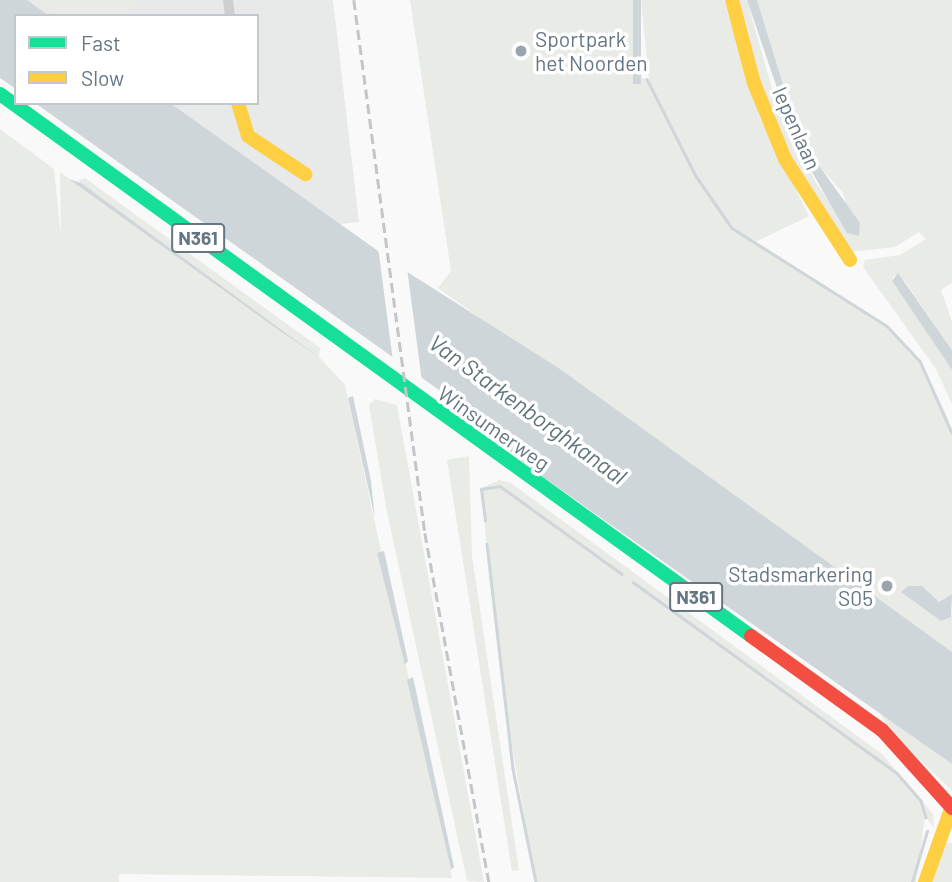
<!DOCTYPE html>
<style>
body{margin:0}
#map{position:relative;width:952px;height:882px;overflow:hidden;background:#f9f9f9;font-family:Barlow,sans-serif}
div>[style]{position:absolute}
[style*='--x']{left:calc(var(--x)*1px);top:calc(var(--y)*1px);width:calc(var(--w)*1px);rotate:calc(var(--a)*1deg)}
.built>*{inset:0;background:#e8e9e9}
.green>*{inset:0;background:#e8ebe6}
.water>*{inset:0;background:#ced6d9;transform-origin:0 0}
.pier>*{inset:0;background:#f9f9f9}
.stream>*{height:2.5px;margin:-1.25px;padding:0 1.25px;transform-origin:1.25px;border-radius:1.25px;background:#ced6d9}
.street>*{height:10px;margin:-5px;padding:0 5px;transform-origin:5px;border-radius:5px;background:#cecfd0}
.fast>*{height:14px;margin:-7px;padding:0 7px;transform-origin:7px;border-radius:7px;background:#16e098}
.slow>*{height:14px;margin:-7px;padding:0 7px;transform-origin:7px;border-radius:7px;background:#ffcf43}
.jam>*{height:14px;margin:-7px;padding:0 7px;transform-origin:7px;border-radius:7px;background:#f24e42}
.rail>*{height:2.5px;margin-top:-1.25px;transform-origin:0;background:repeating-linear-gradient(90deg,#c3c5c6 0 10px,transparent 0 15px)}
.dots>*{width:19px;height:19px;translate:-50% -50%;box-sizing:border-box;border:4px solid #fff;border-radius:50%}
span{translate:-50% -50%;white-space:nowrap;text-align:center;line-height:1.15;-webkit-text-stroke:7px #fff;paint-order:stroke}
.shield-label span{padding:2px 5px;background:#fff;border:2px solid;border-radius:5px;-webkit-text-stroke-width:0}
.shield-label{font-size:19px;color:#657683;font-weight:700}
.poi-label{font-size:21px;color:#657683}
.left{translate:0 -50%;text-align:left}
.right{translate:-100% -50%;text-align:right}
.street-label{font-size:21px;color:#657683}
.water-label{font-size:23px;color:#60757c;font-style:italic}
.legend{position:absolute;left:14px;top:14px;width:245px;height:91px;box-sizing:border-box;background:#fff;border:2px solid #c1c8cd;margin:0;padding:9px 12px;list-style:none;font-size:21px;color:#657683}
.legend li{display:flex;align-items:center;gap:14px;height:35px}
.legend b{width:35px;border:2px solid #c1c8cd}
</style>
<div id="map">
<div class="built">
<div style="clip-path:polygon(19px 0,333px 0,359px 222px,332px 225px,162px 103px,257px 103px,257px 16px,40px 16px)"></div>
</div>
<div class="green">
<div style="clip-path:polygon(37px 0,136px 0,125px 16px,59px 16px)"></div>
<div style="clip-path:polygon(410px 0,633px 0,639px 77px,649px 80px,641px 0,724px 0,761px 120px,809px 216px,753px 243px,887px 326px,920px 361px,945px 412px,952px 433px,952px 594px,939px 602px,908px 586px,951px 617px,952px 608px,952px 652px,438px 288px,451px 271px)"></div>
<div style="clip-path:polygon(735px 0,747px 0,773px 92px,816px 183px,855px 236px,843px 193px,820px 167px,791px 110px,757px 0,952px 0,952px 283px,941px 290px,952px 321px,952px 350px,904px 280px,894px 275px,892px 281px,952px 370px,952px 404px,936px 369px,863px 267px,865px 260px,900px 255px,926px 239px,919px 232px,895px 247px,849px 252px,819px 212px,768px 110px)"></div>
<div style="clip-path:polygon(0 129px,54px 169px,61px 236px,60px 172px,315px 356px,78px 181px,85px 178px,320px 348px,319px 357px,345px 385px,452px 878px,119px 874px,119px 882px,0 882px)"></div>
<div style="clip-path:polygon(375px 399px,397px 405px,484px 882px,467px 881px,387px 512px,369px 405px)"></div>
<div style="clip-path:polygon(469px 456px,472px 556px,519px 870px,512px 871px,447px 460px)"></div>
<div style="clip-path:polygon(499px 480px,511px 483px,882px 754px,933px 814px,934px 828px,925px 816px,916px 882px,536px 882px,503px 696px,487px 555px,482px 488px)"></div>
<div style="clip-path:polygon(878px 710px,952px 764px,952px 791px,891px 732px)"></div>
<div style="clip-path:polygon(944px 843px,952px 843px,952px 882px,929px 882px)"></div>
</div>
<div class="water">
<div style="clip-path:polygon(0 0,27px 0,49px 16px,16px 16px,16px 89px,0 78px)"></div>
<div style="left:633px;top:0;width:8px;height:84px"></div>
<div style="clip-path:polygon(747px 0,757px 0,791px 110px,820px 167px,860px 223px,859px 236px,847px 233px,796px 144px)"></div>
<div style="clip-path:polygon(35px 103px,170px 103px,409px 273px,560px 369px,952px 652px,952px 764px,530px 468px,439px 390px)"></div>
<div style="clip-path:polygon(69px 179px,81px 183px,317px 356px,280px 331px)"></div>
<div style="clip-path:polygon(898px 273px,952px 350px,952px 370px,892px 281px)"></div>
<div style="clip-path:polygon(353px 396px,371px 481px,375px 518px,348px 398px)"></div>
<div style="clip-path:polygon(384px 551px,408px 661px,405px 665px,377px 553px)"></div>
<div style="clip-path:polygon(908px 586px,922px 586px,939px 602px,952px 594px,951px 617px,941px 621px,901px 592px)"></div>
<div style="clip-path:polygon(413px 677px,454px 867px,451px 870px,407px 680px)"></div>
</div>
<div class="pier">
<div style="clip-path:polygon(378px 247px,407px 268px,422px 382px,393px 361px)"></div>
</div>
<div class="stream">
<div style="--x:647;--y:79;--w:109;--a:63.2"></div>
<div style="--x:696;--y:176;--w:63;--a:55.3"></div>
<div style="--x:732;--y:228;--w:183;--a:32.3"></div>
<div style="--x:887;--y:326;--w:48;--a:46.7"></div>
<div style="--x:920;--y:361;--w:79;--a:66"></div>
<div style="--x:485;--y:521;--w:32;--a:-97"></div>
<div style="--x:481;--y:489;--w:19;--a:-9"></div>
<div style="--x:500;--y:486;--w:150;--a:35.8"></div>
<div style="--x:487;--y:544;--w:226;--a:83.4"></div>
<div style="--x:513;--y:769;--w:115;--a:78.5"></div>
<div style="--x:633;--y:582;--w:326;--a:35.9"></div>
<div style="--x:897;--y:773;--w:37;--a:49"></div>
<div style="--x:921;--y:801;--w:17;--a:73"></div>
<div style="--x:912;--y:882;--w:53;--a:-73.6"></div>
</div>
<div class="street">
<div style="--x:228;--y:0;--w:16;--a:83"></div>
</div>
<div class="fast">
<div style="--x:0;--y:94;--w:926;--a:35.82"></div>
</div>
<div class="slow">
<div style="--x:732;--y:0;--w:86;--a:75.2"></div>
<div style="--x:754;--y:83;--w:82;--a:67.8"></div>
<div style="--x:785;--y:159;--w:120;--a:57.2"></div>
<div style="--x:238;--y:103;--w:34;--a:73"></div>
<div style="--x:248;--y:136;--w:69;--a:33.7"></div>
<div style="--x:925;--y:882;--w:81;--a:-70.4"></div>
</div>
<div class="jam">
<div style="--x:751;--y:636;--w:161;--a:35.7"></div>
<div style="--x:882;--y:730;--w:105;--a:48.1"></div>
</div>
<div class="rail">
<div style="--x:354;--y:0;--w:538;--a:82.41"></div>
<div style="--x:425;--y:533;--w:355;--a:79.6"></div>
</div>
<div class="dots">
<div style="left:521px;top:51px;background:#99a4ac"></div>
<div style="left:887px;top:586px;background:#99a4ac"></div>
</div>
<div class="shield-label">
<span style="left:198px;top:238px">N361</span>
<span style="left:696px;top:597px">N361</span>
</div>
<div class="poi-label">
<span class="left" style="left:535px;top:51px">Sportpark<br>het Noorden</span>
<span class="right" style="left:873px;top:586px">Stadsmarkering<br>S05</span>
</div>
<div class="street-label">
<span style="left:797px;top:128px;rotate:66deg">Iepenlaan</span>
<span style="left:494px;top:428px;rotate:35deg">Winsumerweg</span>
</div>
<div class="water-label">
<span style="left:528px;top:409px;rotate:36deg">Van Starkenborghkanaal</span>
</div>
<ul class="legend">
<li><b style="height:9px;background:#16e098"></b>Fast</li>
<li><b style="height:9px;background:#ffcf43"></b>Slow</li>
</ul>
</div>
